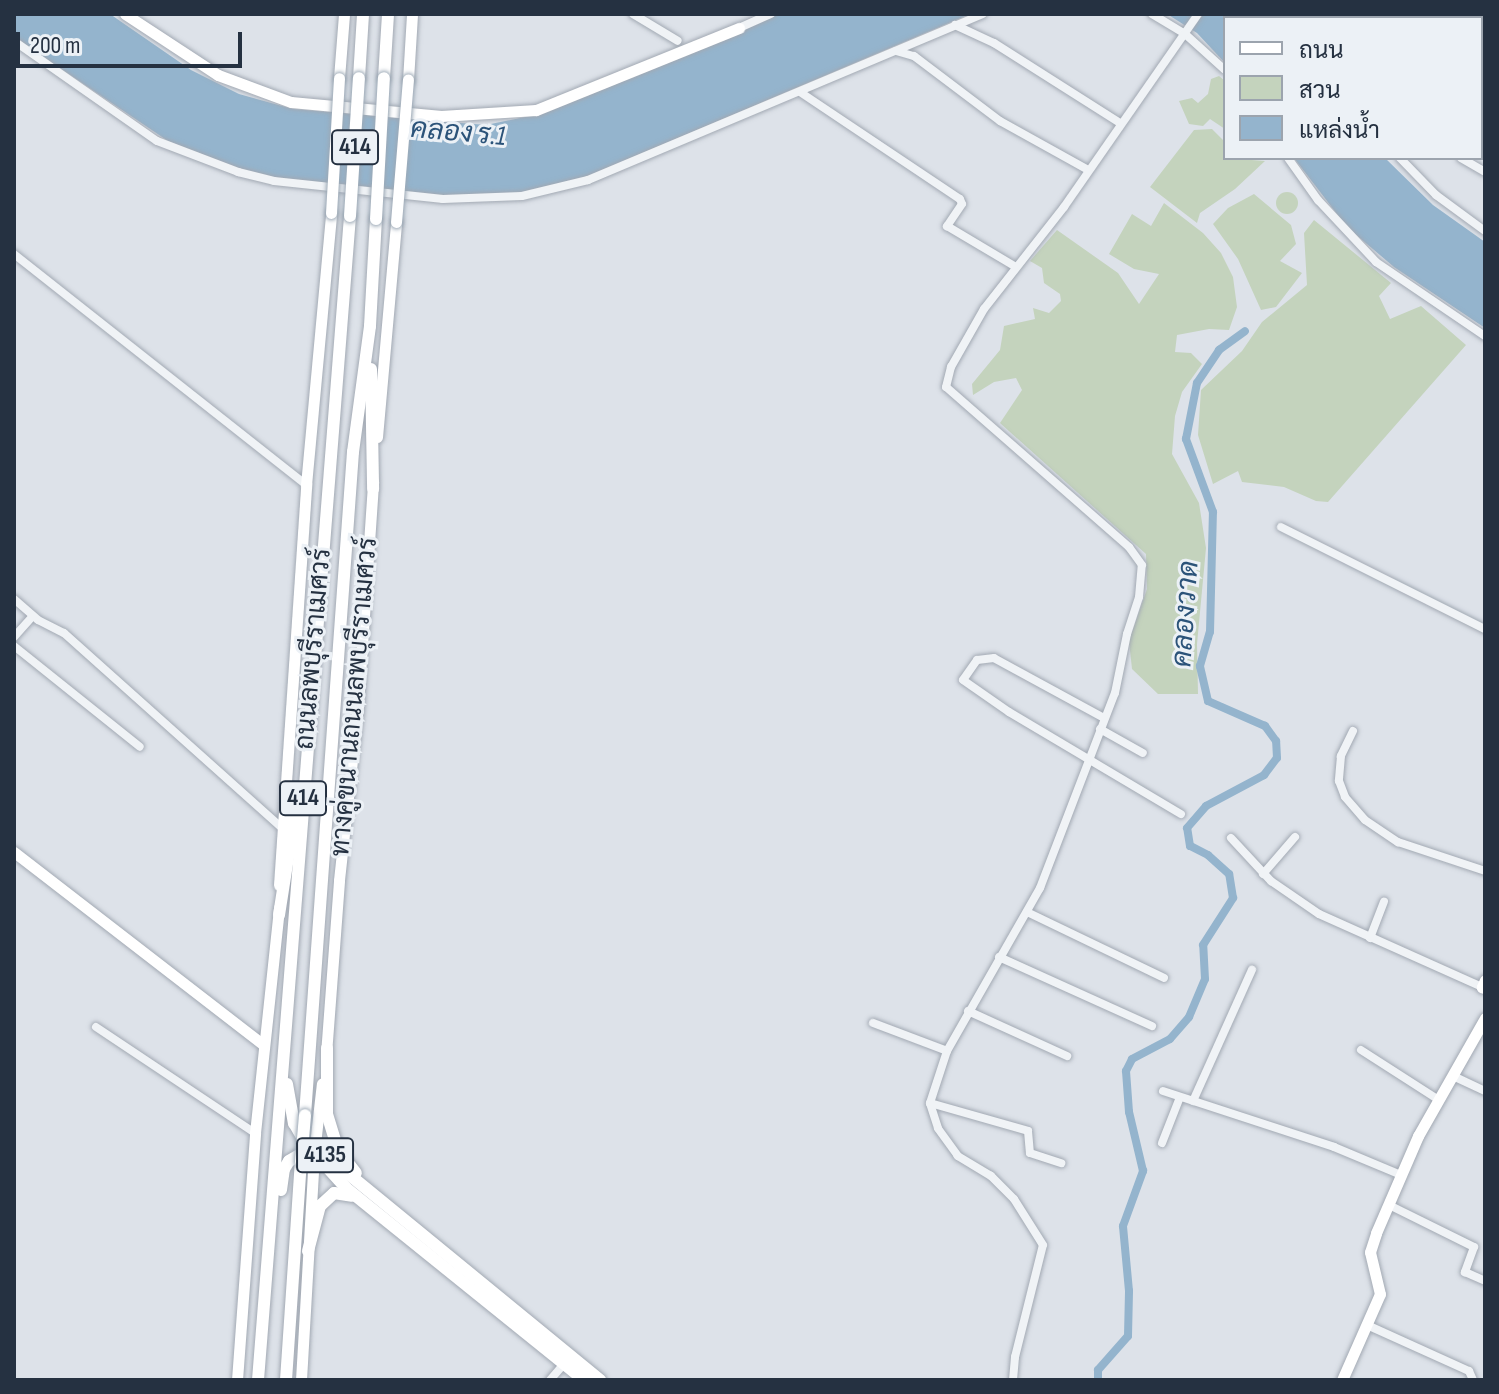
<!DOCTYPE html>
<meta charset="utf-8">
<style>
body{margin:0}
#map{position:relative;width:1499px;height:1394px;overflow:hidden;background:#dde2e9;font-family:"Sofia Sans Condensed",Sarabun,sans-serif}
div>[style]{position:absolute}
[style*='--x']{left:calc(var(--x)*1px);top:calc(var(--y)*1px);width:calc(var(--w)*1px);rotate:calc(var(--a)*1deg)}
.green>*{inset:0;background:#c4d3bd}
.round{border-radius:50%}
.water>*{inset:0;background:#94b4cd}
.canal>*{height:8px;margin:-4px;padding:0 4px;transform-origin:4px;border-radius:4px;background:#94b4cd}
.roads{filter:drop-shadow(0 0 2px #a2a9b3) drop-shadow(0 0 2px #a2a9b3)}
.street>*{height:8px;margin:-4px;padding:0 4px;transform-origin:4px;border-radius:4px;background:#f0f3f6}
.secondary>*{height:11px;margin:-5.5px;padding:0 5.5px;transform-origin:5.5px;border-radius:5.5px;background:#fff}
.primary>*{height:12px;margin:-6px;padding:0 6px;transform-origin:6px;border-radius:6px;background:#fff}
.bridges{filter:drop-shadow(0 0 2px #9ba8b5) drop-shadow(0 0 2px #9ba8b5)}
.secondary-bridge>*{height:11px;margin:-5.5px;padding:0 5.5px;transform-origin:5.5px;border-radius:5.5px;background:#fff}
.primary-bridge>*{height:12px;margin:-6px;padding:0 6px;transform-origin:6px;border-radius:6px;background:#fff}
span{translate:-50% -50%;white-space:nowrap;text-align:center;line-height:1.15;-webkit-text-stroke:6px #ecf1f6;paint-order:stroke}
.shield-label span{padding:2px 6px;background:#ecf1f6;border:2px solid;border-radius:6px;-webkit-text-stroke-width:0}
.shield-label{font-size:24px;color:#253141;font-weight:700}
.street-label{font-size:26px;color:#253141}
.water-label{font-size:28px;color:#2b5379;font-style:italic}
.frame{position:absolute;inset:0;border:16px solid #253141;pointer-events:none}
.legend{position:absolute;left:1223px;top:16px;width:260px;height:144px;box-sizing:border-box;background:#ecf1f6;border:2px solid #9ca4ae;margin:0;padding:10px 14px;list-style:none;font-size:24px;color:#253141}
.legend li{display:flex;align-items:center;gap:16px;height:40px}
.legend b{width:40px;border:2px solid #9ca4ae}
.scale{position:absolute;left:16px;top:32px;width:226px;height:36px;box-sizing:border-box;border:4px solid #253141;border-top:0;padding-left:10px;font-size:24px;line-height:28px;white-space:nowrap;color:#253141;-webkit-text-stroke:6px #ecf1f6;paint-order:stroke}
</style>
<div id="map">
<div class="green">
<div style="clip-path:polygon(1219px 76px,1225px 81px,1225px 129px,1210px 119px,1203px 126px,1189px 124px,1179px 101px,1192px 98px,1198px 103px,1208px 94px,1211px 79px)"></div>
<div style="clip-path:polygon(1212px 129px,1225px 142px,1225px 158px,1265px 161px,1235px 189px,1200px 213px,1197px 223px,1150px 187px,1194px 130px)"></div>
<div class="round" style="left:1276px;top:192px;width:22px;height:22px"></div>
<div style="clip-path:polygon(1254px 194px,1291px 225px,1296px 244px,1280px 261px,1302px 273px,1276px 307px,1261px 310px,1238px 259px,1213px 224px,1228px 208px)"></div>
<div style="clip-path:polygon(1164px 203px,1203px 233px,1221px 253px,1233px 277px,1237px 307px,1229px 330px,1209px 329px,1177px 335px,1175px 352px,1191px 353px,1202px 364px,1182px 392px,1175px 416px,1172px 454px,1199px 503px,1206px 548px,1197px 644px,1198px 694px,1158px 694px,1132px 669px,1129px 641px,1147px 589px,1146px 554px,1000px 423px,1022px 390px,1016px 378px,994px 382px,973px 395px,972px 384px,1000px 350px,1004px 326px,1035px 319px,1033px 308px,1049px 313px,1061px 301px,1060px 294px,1044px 283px,1042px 268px,1030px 261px,1057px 230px,1118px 273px,1139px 304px,1159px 274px,1134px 269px,1109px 254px,1132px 214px,1151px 226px)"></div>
<div style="clip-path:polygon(1314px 220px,1391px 283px,1379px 296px,1390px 319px,1421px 306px,1466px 345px,1328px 502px,1316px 501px,1284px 487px,1242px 482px,1238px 471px,1213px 484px,1198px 435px,1201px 390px,1242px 351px,1262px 322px,1307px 285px,1304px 233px)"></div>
</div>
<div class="water">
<div style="clip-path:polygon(14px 14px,110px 14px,191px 70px,239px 94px,293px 109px,486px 125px,535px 115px,775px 14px,970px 14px,584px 178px,521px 193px,447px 197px,274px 178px,239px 170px,168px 141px,14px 37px)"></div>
<div style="clip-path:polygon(1167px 14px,1285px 14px,1289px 18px,1225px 18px,1225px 63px,1197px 33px)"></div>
<div style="clip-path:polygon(1294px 158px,1385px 158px,1433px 205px,1485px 242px,1485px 328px,1394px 267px,1347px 227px)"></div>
</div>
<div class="canal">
<div style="--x:1098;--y:1380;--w:10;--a:-90"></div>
<div style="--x:1098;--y:1370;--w:45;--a:-48.6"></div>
<div style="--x:1128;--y:1336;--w:45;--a:-88.7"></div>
<div style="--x:1129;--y:1291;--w:65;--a:-95.3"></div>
<div style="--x:1123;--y:1226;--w:59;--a:-70"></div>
<div style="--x:1143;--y:1171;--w:61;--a:-103.3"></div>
<div style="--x:1129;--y:1112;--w:41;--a:-94.2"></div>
<div style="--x:1126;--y:1071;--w:13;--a:-63"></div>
<div style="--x:1132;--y:1059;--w:43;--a:-27.8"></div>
<div style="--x:1170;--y:1039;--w:29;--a:-49"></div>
<div style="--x:1189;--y:1017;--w:41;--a:-67.2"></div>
<div style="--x:1205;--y:979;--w:34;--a:-93"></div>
<div style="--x:1203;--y:945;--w:56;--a:-57.4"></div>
<div style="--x:1233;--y:898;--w:24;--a:-99"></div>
<div style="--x:1229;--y:874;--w:28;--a:-138"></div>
<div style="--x:1208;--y:855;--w:20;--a:-153"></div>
<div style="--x:1190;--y:846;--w:18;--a:-99"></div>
<div style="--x:1187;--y:828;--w:29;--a:-49"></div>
<div style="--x:1206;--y:806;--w:66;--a:-28.1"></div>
<div style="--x:1264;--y:775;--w:21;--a:-53"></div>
<div style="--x:1277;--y:758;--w:17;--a:-93"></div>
<div style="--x:1276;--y:741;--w:19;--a:-126"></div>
<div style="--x:1265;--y:726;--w:62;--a:-156.3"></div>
<div style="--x:1208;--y:701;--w:36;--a:-103"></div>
<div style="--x:1200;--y:666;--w:35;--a:-74"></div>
<div style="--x:1210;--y:632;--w:120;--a:-88.6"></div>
<div style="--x:1213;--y:512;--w:78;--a:-110.3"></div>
<div style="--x:1186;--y:439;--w:57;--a:-78.9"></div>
<div style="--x:1197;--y:383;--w:40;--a:-56"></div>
<div style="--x:1219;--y:350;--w:32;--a:-36"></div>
</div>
<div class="roads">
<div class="street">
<div style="--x:633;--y:14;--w:52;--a:31"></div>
<div style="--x:1152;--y:14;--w:37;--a:31"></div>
<div style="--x:1184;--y:33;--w:55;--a:42.1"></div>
<div style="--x:1297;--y:14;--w:6;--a:45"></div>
<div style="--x:1481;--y:19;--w:6;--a:51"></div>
<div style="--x:955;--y:25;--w:43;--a:24.8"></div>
<div style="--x:994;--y:43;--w:149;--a:32.4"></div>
<div style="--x:739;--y:28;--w:35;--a:-24"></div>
<div style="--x:14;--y:41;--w:174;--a:35"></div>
<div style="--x:157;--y:141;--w:87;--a:20.9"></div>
<div style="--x:238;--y:172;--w:37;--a:14"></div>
<div style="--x:274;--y:181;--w:170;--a:6.1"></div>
<div style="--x:443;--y:199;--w:79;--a:-2.2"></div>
<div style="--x:522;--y:196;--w:68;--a:-13.6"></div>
<div style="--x:588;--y:180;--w:428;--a:-22.8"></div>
<div style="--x:896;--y:51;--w:19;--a:16"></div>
<div style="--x:914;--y:56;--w:108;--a:37.1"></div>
<div style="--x:1000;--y:121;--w:101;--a:29.1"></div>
<div style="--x:800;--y:92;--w:192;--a:33.8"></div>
<div style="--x:960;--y:199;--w:5;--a:68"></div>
<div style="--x:962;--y:204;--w:27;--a:124"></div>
<div style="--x:947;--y:226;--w:80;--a:30.7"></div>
<div style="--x:1288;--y:158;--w:52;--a:54.5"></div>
<div style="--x:1318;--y:200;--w:85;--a:46.9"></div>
<div style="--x:1376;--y:262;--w:132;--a:34.2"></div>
<div style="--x:1400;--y:158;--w:52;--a:45.8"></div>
<div style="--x:1436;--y:195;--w:61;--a:36.3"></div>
<div style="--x:1461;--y:158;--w:28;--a:30"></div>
<div style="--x:14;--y:254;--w:372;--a:38.3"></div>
<div style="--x:1281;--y:527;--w:228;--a:26.6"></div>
<div style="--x:14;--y:599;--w:32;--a:41"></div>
<div style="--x:38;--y:620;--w:29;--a:27"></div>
<div style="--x:64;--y:633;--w:291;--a:41.8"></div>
<div style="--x:14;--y:637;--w:28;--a:-48"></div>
<div style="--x:14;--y:646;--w:161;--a:38.7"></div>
<div style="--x:1104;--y:718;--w:125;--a:-151.4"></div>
<div style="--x:994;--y:658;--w:17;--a:173"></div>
<div style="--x:977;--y:660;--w:24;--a:125"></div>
<div style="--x:963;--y:680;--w:56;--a:34.8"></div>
<div style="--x:1009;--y:712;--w:200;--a:30.7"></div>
<div style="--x:1100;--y:729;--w:49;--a:29.2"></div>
<div style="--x:1353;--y:731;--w:28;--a:116"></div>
<div style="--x:1341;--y:756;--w:25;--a:95"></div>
<div style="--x:1339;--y:781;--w:17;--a:69"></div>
<div style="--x:1345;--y:797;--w:30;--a:49"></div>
<div style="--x:1365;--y:820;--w:40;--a:34"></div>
<div style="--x:1398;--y:842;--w:92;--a:18.4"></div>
<div style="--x:1231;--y:838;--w:59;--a:47.1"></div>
<div style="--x:1271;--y:881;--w:58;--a:34.5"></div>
<div style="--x:1319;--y:914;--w:179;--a:24.1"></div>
<div style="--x:1263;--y:874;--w:49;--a:-49.1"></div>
<div style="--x:1027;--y:912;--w:152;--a:25.7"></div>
<div style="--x:1370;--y:938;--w:39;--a:-69"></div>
<div style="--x:999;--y:957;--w:168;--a:24.3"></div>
<div style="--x:968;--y:1011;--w:109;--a:24.4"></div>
<div style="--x:873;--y:1023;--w:79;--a:20.7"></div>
<div style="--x:96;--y:1027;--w:191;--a:33.7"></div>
<div style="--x:1361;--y:1050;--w:93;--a:32.7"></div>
<div style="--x:1453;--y:1076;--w:35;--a:25"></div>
<div style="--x:1163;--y:1091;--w:180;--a:18.1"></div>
<div style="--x:1334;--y:1147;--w:73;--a:22.7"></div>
<div style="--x:1193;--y:1101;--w:144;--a:-65.8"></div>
<div style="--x:930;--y:1103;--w:102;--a:15.9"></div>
<div style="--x:1028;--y:1131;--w:22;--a:85"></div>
<div style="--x:1030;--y:1153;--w:33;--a:18"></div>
<div style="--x:1162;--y:1143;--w:49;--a:-68.6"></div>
<div style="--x:1389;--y:1205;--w:95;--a:26.3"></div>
<div style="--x:1474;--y:1247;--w:27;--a:110"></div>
<div style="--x:1465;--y:1272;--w:22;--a:24"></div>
<div style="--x:1367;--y:1325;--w:112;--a:24.3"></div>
<div style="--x:1469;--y:1371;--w:10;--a:66"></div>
<div style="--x:550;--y:1380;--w:21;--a:-49"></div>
<div style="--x:1013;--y:1380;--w:23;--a:-85"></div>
<div style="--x:1015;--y:1357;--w:115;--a:-76"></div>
<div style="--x:1043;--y:1245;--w:54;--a:-122.2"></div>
<div style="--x:1014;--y:1199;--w:33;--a:-135"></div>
<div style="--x:991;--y:1176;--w:39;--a:-149"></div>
<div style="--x:958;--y:1156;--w:34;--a:-126"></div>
<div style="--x:938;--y:1128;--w:26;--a:-108"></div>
<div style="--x:930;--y:1103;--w:55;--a:-71.9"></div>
<div style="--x:947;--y:1051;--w:188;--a:-60.3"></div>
<div style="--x:1040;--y:888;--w:209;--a:-69"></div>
<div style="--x:1115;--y:693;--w:60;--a:-78.5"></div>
<div style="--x:1127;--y:634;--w:39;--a:-72"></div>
<div style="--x:1139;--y:597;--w:32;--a:-85"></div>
<div style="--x:1142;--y:565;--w:22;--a:-126"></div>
<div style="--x:1129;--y:547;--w:243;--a:-138.8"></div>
<div style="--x:946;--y:387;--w:21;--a:-76"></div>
<div style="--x:951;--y:367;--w:67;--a:-60.4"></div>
<div style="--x:984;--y:309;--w:130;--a:-51.9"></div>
<div style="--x:1064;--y:207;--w:235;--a:-55.2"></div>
</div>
<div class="secondary">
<div style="--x:125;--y:14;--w:111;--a:33.3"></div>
<div style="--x:218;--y:75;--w:78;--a:20.3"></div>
<div style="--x:291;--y:102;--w:151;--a:5.3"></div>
<div style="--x:441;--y:116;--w:95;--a:-3.6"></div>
<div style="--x:536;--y:110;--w:219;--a:-22"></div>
<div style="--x:339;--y:78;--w:64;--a:-85.5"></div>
<div style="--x:408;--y:80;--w:66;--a:-86.5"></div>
<div style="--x:377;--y:437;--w:216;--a:-84.9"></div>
<div style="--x:14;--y:852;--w:316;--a:37.7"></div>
<div style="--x:279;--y:885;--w:401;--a:-86.1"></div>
<div style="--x:306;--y:485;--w:273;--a:-84.7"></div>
<div style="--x:1485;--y:980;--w:8;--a:113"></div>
<div style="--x:1482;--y:987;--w:3;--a:18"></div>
<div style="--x:326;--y:1054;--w:174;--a:-85.7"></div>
<div style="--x:339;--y:880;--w:177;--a:-83.8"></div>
<div style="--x:358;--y:704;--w:223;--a:-86.1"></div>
<div style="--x:237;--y:1380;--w:248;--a:-85.8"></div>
<div style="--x:255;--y:1133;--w:227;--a:-83.9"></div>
<div style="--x:301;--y:1380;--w:227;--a:-86.7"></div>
<div style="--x:314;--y:1153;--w:70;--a:-83.5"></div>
<div style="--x:1342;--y:1380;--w:94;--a:-66.2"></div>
<div style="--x:1380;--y:1294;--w:43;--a:-103.4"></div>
<div style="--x:1370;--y:1252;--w:20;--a:-72"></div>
<div style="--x:1376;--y:1233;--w:106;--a:-66.6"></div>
<div style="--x:1418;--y:1136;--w:136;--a:-60.4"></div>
</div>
<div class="primary">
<div style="--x:359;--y:78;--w:64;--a:-86.4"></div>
<div style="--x:384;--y:78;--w:64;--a:-86.4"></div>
<div style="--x:371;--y:369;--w:120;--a:89"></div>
<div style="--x:279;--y:915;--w:97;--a:-81.1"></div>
<div style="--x:327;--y:1048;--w:66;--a:90"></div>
<div style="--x:327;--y:1114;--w:38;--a:73"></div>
<div style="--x:338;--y:1150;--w:29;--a:52"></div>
<div style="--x:287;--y:1084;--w:40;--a:80"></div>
<div style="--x:294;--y:1123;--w:24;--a:60"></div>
<div style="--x:306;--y:1144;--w:59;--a:47.7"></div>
<div style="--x:346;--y:1188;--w:306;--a:38.9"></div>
<div style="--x:305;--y:1115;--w:665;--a:-85.86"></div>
<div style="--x:353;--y:452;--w:127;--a:-82.3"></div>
<div style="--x:370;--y:326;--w:107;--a:-86.8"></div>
<div style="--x:281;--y:1190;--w:21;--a:-82"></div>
<div style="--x:284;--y:1169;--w:9;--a:-58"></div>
<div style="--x:289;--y:1161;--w:12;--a:-31"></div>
<div style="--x:299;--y:1155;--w:25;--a:-2"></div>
<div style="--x:324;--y:1154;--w:357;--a:39.3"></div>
<div style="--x:308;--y:1251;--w:47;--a:-75.1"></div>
<div style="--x:320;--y:1206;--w:19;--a:-43"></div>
<div style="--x:334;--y:1193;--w:18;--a:9"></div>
<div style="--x:258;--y:1380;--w:1168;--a:-85.48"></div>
<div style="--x:286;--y:1380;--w:219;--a:-86.1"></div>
</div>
</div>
<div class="bridges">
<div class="secondary-bridge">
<div style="--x:331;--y:213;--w:135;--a:-86.6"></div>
<div style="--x:396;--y:222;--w:143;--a:-85.2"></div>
</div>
<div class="primary-bridge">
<div style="--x:350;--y:216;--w:138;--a:-86.3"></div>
<div style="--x:376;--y:219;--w:141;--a:-86.8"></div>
<div style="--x:301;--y:1162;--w:47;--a:-85.1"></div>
</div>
</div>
<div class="shield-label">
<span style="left:355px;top:147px">414</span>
<span style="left:303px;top:798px">414</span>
<span style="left:325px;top:1155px">4135</span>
</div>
<div class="street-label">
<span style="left:314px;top:649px;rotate:-85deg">ถนนลพบุรีราเมศวร์</span>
<span style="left:355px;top:697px;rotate:-85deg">ทางคู่ขนานถนนลพบุรีราเมศวร์</span>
</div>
<div class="water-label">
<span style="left:458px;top:133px;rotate:5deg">คลอง ร.1</span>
<span style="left:1186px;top:614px;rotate:-86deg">คลองวาด</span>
</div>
<div class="frame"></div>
<ul class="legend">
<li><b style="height:10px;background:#fff"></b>ถนน</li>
<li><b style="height:22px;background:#c4d3bd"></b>สวน</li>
<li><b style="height:22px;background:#94b4cd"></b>แหล่งน้ำ</li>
</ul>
<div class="scale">200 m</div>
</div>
